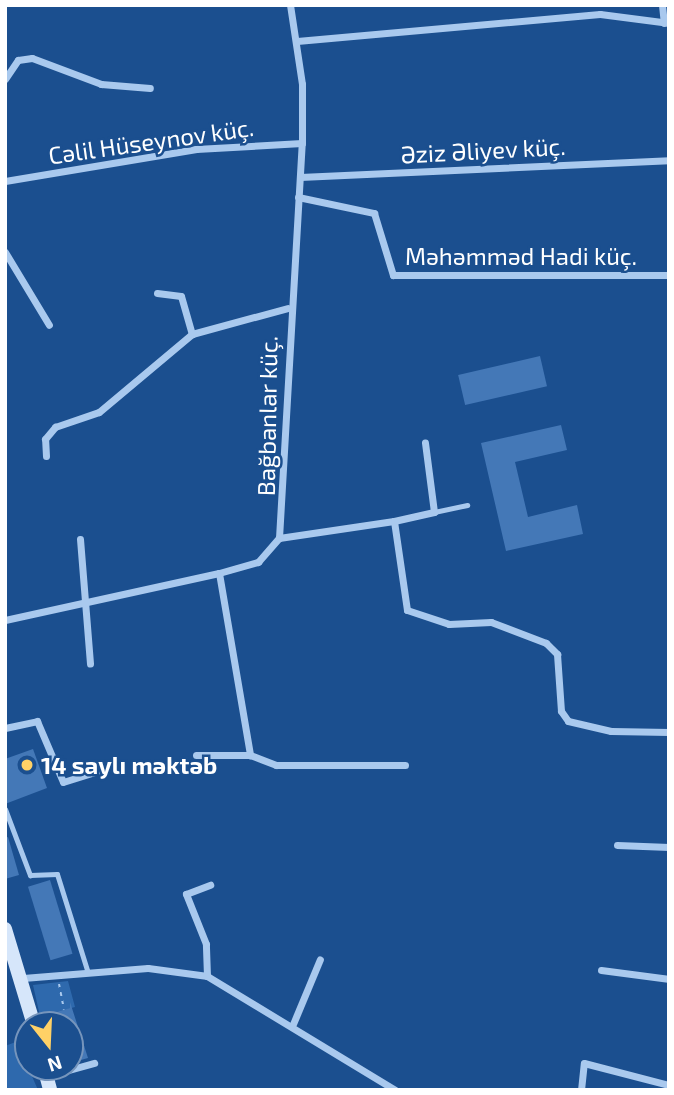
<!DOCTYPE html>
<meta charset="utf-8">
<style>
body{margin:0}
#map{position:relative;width:674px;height:1095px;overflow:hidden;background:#1b4f8f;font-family:"Exo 2",sans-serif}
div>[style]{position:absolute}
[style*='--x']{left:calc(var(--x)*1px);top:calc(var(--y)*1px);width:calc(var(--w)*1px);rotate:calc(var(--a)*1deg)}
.green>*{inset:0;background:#2e69ad}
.building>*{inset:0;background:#4478b7;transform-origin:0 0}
.path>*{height:2px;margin-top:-1px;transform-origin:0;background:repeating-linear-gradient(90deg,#a9c9ee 0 3.5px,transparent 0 8.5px)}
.lane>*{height:5px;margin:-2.5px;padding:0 2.5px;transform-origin:2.5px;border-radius:2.5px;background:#a9c9ee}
.street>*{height:7px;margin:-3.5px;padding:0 3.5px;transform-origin:3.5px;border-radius:3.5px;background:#a9c9ee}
.secondary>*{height:14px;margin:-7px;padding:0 7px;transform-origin:7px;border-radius:7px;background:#d6e6fa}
.dots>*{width:19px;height:19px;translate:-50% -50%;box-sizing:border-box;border:4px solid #1b4f8f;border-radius:50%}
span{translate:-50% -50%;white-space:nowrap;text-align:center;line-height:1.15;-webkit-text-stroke:5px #1b4f8f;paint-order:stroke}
.street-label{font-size:24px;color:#fff}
.poi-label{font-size:24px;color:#fff;font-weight:700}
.left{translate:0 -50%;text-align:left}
.frame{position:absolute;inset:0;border:7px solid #fff;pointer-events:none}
.north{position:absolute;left:14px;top:1011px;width:70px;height:70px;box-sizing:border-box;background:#1b4f8f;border:2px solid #7695bc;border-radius:50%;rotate:162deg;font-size:19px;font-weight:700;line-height:28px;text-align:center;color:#fff}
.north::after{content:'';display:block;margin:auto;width:24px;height:32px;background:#ffd166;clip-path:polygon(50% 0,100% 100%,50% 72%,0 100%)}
</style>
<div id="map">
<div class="green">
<div style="clip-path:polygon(68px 981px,75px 1007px,56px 1012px,59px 1025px,42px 1025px,33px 985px)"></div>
<div style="clip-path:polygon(21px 1040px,28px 1067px,38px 1090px,5px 1090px,5px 1046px)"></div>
</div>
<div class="building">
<div style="left:540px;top:356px;width:31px;height:84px;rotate:77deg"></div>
<div style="clip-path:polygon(561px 425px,567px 450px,515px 462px,528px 517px,577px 505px,583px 534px,506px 551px,481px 443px)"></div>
<div style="clip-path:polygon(33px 749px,47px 788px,5px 804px,5px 759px)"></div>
<div style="clip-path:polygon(8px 837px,19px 875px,5px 879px,5px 838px)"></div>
<div style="left:50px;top:880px;width:77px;height:23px;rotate:73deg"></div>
<div style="clip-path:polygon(70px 1002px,88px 1058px,70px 1063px,70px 1025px,59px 1025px,56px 1012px,70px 1008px)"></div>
</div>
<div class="path">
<div style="--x:59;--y:984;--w:26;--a:79"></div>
</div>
<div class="lane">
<div style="--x:434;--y:512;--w:34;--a:-12"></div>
<div style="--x:5;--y:809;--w:71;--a:69.3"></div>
<div style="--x:30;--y:875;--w:27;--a:-2"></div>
<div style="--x:57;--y:874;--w:101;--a:72.6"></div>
</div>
<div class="street">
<div style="--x:662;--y:5;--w:18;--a:84"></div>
<div style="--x:297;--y:41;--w:304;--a:-5.1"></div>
<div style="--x:600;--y:14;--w:70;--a:7.4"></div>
<div style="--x:5;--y:79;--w:23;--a:-56"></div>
<div style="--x:18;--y:60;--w:14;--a:-8"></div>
<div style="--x:32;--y:58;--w:74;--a:20.6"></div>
<div style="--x:101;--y:84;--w:49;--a:4.7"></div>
<div style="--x:300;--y:177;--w:369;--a:-2.6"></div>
<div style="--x:5;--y:181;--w:194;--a:-9.5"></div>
<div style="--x:196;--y:149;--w:106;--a:-3.2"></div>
<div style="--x:298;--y:197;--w:78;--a:11.9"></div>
<div style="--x:374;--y:213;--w:65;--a:73"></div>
<div style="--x:393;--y:275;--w:276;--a:0"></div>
<div style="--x:5;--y:252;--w:85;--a:58.9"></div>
<div style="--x:157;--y:293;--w:24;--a:7"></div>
<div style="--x:181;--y:296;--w:40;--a:74"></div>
<div style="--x:46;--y:456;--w:17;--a:-93"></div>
<div style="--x:45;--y:439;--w:16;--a:-50"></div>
<div style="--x:55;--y:427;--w:46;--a:-18.8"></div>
<div style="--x:99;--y:412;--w:121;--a:-40"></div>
<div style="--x:192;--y:334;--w:99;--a:-15.2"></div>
<div style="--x:394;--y:521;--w:41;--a:-12.7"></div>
<div style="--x:434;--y:512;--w:70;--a:-97.4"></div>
<div style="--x:279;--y:538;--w:116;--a:-8.4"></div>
<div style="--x:394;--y:521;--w:90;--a:81.7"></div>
<div style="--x:407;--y:610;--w:44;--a:18.4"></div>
<div style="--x:449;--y:624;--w:42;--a:-2.7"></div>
<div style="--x:491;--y:622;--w:59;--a:20.9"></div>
<div style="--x:546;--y:643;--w:16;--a:45"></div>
<div style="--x:557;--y:654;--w:57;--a:86"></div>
<div style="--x:561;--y:711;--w:12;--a:55"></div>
<div style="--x:568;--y:721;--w:44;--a:13.1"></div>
<div style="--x:611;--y:731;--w:58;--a:1"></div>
<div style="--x:80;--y:539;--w:125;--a:85.4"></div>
<div style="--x:219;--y:573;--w:185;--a:80.3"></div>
<div style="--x:5;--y:620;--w:219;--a:-12.4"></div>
<div style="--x:219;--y:573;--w:41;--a:-15.8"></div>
<div style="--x:258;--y:562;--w:32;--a:-49"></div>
<div style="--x:279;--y:538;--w:396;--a:-86.7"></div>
<div style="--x:302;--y:143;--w:59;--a:-90"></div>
<div style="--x:302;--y:84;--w:80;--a:-98.6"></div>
<div style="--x:5;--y:728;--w:33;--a:-12"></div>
<div style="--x:37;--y:721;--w:66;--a:66.9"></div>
<div style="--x:63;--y:782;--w:47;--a:-17.3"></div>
<div style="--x:196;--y:755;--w:54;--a:0"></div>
<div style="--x:250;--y:755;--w:28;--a:21"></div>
<div style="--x:276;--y:765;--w:129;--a:0"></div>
<div style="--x:617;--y:845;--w:52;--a:2.2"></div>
<div style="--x:601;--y:970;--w:69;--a:7.5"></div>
<div style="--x:207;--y:976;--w:32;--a:-92"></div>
<div style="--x:206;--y:944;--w:54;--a:-111.8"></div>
<div style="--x:186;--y:894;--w:26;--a:-21"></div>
<div style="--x:23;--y:978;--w:125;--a:-4.6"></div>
<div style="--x:148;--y:968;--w:60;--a:7.7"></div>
<div style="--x:207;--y:976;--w:220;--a:31.2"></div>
<div style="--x:293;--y:1024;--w:70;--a:-67.4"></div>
<div style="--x:47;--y:1076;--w:49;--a:-15.5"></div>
<div style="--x:581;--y:1090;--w:27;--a:-84"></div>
<div style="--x:584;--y:1063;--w:88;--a:14.5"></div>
</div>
<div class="secondary">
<div style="--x:5;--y:929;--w:100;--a:73.2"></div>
<div style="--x:44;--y:1067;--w:24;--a:75"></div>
</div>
<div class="dots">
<div style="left:27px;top:765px;background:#ffd166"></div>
</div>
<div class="street-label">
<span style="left:151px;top:141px;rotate:-8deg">Cəlil Hüseynov küç.</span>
<span style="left:483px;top:150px;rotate:-3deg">Əziz Əliyev küç.</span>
<span style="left:521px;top:256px">Məhəmməd Hadi küç.</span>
<span style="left:267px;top:416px;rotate:-89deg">Bağbanlar küç.</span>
</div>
<div class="poi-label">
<span class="left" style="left:41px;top:765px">14 saylı məktəb</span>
</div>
<div class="frame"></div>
<div class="north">N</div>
</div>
